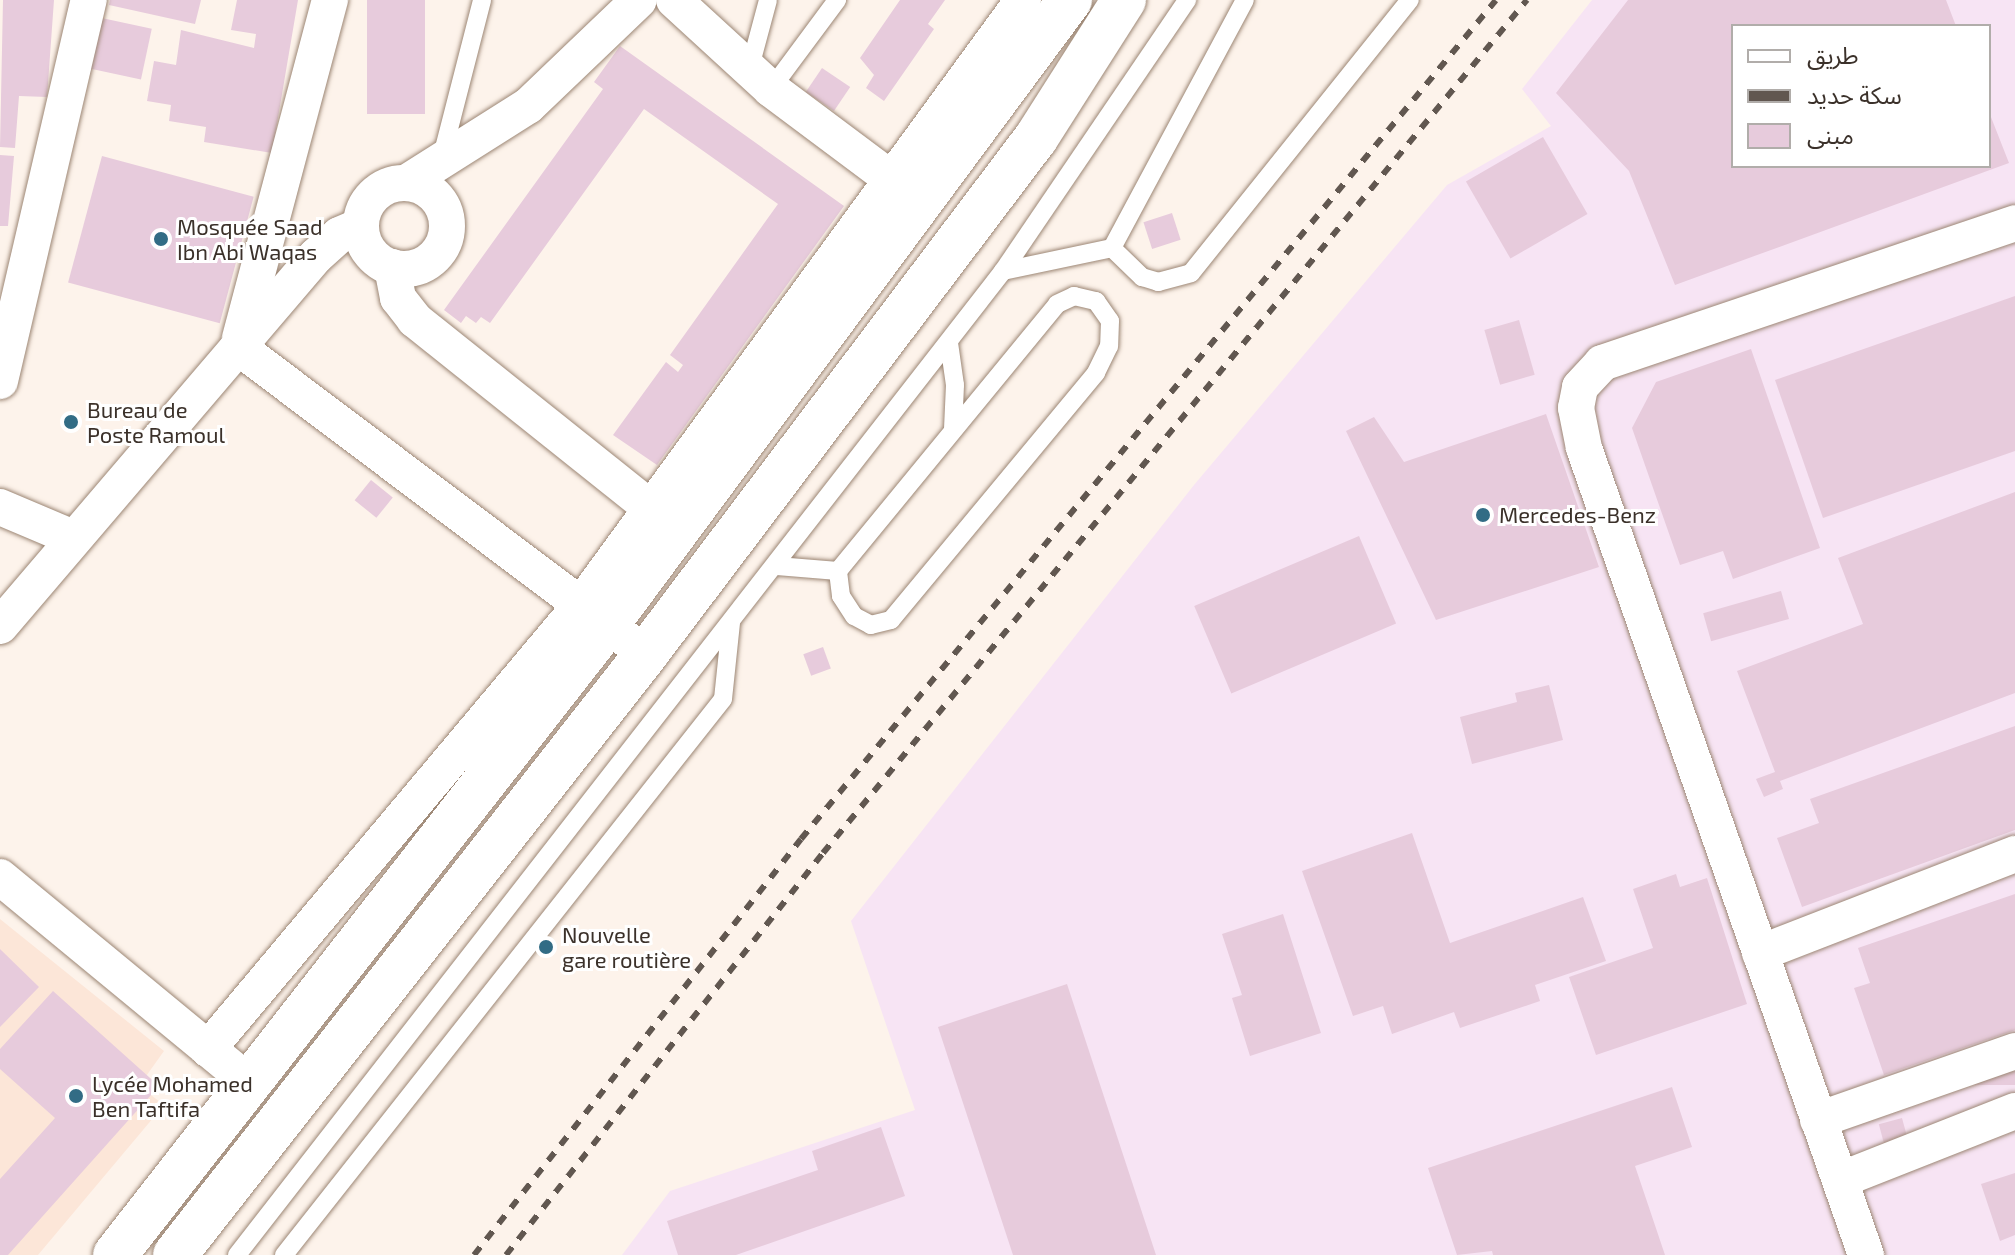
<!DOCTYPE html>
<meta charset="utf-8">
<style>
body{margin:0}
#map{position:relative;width:2015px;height:1255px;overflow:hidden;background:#fdf3eb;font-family:"Exo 2","Noto Sans Arabic",sans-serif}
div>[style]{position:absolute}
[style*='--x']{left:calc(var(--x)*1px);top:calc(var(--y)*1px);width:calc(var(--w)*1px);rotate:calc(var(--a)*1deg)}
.industrial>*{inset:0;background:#f7e4f4}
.education>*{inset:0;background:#fce6d8}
.building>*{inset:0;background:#e7cbdc;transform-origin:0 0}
.roads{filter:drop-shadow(0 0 2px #9c8674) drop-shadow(0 0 2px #9c8674)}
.lane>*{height:18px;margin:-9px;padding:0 9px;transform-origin:9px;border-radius:9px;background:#fff}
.street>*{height:36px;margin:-18px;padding:0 18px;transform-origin:18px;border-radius:18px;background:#fff}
.street>.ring{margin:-18px;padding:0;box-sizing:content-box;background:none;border:36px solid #fff;border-radius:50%}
.secondary>*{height:44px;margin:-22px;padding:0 22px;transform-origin:22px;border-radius:22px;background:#fff}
.rail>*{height:6px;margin-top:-3px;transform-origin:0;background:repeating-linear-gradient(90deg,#615750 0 10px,transparent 0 20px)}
.dots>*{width:22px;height:22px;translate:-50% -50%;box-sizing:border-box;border:4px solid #fff;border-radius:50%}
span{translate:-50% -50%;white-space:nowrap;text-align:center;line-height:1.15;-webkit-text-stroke:6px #fff;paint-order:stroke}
.poi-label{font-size:22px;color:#3b312a}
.left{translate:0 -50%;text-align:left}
.legend{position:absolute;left:1731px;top:24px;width:260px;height:144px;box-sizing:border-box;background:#fff;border:2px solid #b1adaa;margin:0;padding:10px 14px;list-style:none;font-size:24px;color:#3b312a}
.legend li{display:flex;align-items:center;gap:16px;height:40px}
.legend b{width:40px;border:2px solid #b1adaa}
</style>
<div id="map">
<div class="industrial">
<div style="clip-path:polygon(evenodd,1592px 0,2015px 0,2015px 1255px,622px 1255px,670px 1191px,915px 1110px,851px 921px,1194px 485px,1447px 185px,1551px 126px,1522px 89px,1592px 0,1733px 26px,1989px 26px,1989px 166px,1733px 166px,1733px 26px)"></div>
</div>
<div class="education">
<div style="clip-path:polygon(0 919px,164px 1051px,139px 1086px,164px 1105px,38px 1255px,0 1255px)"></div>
</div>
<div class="building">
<div style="clip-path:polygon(3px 0,54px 0,47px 97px,19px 96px,15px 148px,0 147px)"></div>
<div style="clip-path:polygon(110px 0,201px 0,195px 24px,109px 5px)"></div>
<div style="clip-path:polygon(237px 0,298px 0,272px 153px,204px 142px,206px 127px,169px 121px,171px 105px,147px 101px,154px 61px,176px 65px,181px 30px,254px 48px,256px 34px,231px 30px)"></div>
<div style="left:367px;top:0;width:58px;height:114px"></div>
<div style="clip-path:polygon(900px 0,945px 0,928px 24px,934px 29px,884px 101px,866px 88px,874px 75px,860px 58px)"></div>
<div style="clip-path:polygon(1628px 0,1946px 0,1956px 26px,1733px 26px,1733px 166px,1989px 166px,1989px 112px,2009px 163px,1675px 285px,1629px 171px,1556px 93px)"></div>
<div style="left:97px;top:17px;width:56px;height:52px;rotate:12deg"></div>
<div style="clip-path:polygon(620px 46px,844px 206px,657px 465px,613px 435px,666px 362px,678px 372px,683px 365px,670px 355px,778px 204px,644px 109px,490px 323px,481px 317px,476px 323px,466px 316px,461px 323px,444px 310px,603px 89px,594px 82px)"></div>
<div style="left:822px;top:68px;width:34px;height:29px;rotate:34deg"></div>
<div style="left:1543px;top:137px;width:89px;height:89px;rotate:60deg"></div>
<div style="clip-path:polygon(0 155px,14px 156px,8px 226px,0 226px)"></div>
<div style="left:102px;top:156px;width:157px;height:131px;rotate:15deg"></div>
<div style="left:1172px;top:213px;width:28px;height:30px;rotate:72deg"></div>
<div style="clip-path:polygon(2015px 296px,2015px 451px,1823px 518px,1775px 380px)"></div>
<div style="left:1519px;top:320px;width:57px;height:36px;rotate:74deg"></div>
<div style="clip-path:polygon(1751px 349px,1820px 548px,1733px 579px,1723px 551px,1680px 565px,1632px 428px,1656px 382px)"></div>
<div style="clip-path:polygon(1546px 414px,1599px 567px,1436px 620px,1346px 431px,1374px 417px,1404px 462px)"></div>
<div style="left:371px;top:480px;width:28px;height:26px;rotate:39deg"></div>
<div style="clip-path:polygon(2015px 492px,2015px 693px,1780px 781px,1783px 789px,1764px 797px,1756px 779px,1775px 772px,1737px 671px,1863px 624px,1838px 558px)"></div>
<div style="left:1359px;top:536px;width:95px;height:179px;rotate:67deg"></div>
<div style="left:1781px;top:591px;width:29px;height:81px;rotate:74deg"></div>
<div style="left:823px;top:647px;width:23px;height:21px;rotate:70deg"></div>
<div style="clip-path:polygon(1549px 685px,1563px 740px,1472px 764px,1460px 717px,1517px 702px,1515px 693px)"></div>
<div style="clip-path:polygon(2015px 726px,2015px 830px,1802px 907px,1777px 838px,1819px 823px,1810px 799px)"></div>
<div style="clip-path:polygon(1412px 833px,1450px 943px,1583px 897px,1606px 961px,1535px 985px,1540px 1001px,1460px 1028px,1454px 1012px,1392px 1034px,1383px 1006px,1353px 1016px,1302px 871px)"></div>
<div style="clip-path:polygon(1676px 874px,1680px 887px,1707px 878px,1747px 1004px,1596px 1055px,1569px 977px,1653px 948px,1633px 889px)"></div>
<div style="clip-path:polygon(2015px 894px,2015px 1030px,1884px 1075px,1854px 988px,1870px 983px,1858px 948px)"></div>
<div style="clip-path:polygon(1283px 914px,1321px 1033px,1250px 1056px,1232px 998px,1242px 995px,1222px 934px)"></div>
<div style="clip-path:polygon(0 949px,39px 987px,0 1027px)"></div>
<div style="clip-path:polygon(1067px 984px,1156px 1255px,1013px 1255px,938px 1027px)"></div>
<div style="clip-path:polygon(53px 991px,159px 1086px,8px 1255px,0 1255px,0 1179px,55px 1118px,0 1069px,0 1049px)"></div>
<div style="left:2015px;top:1066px;width:19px;height:61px;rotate:90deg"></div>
<div style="clip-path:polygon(1672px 1087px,1692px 1147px,1635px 1166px,1665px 1255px,1493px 1255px,1492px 1251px,1457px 1255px,1428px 1168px)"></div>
<div style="left:1902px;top:1118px;width:20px;height:24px;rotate:75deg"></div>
<div style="clip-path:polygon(881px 1127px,905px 1196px,736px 1255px,678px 1255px,667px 1221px,818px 1170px,812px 1151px)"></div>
<div style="clip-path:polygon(2015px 1173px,2015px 1235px,2000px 1241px,1981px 1184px)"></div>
</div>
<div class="roads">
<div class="lane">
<div style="--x:749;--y:71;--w:73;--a:-75"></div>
<div style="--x:771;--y:89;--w:111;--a:-53.4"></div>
<div style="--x:441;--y:160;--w:165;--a:-75.6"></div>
<div style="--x:1112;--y:248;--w:42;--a:44"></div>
<div style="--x:1142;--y:277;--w:17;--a:17"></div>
<div style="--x:1158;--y:282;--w:34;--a:-15"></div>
<div style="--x:1191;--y:273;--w:350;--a:-51.3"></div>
<div style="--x:1003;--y:271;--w:111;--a:-11.9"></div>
<div style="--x:1112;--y:248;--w:281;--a:-61.8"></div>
<div style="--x:1074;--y:296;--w:23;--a:13"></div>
<div style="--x:1096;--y:301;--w:24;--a:55"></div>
<div style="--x:1110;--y:321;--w:25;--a:92"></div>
<div style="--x:1109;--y:346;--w:30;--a:116"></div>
<div style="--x:1096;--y:373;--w:321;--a:129.7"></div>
<div style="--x:891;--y:620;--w:21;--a:166"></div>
<div style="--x:871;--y:625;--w:19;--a:-152"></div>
<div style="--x:854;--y:616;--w:24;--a:-123"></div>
<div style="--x:841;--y:596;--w:25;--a:-97"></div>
<div style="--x:838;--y:571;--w:345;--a:-50.6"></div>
<div style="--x:1057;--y:304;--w:19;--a:-25"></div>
<div style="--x:949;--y:343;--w:42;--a:81.9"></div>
<div style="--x:955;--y:385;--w:44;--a:92.6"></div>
<div style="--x:777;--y:566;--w:61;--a:4.7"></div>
<div style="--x:237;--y:1255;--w:1247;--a:-52.1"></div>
<div style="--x:1003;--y:271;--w:328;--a:-55.8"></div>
<div style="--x:284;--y:1255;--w:708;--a:-51.71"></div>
<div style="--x:723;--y:699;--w:76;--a:-84"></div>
</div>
<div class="street">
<div style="--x:674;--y:0;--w:132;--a:42.5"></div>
<div style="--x:771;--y:89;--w:179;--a:36.8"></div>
<div style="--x:406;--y:183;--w:144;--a:-32.3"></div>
<div style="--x:528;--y:106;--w:153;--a:-43.7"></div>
<div class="ring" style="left:361px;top:183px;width:50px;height:50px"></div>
<div style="--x:392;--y:267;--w:32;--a:79"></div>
<div style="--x:398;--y:298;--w:28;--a:52"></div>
<div style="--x:415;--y:320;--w:303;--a:38.6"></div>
<div style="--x:240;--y:338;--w:350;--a:-75.1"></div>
<div style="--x:238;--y:347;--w:511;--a:36.96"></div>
<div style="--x:0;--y:381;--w:391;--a:-76.9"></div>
<div style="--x:0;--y:507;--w:77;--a:22.9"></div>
<div style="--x:0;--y:626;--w:487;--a:-49.5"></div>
<div style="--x:316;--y:256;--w:31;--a:-42"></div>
<div style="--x:339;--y:235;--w:23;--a:-23"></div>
<div style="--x:0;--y:877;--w:324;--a:39.5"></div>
<div style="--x:1760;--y:953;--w:274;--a:-21.2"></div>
<div style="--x:208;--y:1049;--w:578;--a:-49.98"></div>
<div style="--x:580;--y:606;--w:751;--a:-53.83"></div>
<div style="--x:1818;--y:1120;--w:209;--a:-19.3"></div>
<div style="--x:1840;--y:1180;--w:188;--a:-21.5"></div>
<div style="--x:1866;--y:1255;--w:855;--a:-109.26"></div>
<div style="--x:1584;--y:448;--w:41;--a:-101.3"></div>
<div style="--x:1576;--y:408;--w:21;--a:-79"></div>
<div style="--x:1580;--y:387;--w:33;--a:-47"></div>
<div style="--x:1602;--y:363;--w:436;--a:-18.7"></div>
</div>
<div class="secondary">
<div style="--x:115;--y:1255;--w:799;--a:-52.01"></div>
<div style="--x:607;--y:625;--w:778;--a:-53.47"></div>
<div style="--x:175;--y:1255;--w:764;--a:-51.91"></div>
<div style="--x:646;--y:654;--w:647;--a:-52.92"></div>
<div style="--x:1036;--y:138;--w:164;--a:-57.5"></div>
</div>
</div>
<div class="rail">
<div style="--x:474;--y:1255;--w:529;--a:-51.83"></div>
<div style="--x:801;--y:839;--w:1089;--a:-50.36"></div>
<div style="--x:506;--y:1255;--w:512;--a:-51.74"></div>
<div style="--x:823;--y:853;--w:1106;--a:-50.47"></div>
</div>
<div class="dots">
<div style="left:161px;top:239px;background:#326c85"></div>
<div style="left:71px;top:422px;background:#326c85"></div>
<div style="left:1483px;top:515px;background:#326c85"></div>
<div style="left:546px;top:947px;background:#326c85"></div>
<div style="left:76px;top:1096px;background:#326c85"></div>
</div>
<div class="poi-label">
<span class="left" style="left:177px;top:239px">Mosquée Saad<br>Ibn Abi Waqas</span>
<span class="left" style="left:87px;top:422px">Bureau de<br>Poste Ramoul</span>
<span class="left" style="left:1499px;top:515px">Mercedes-Benz</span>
<span class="left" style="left:562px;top:947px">Nouvelle<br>gare routière</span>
<span class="left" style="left:92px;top:1096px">Lycée Mohamed<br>Ben Taftifa</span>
</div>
<ul class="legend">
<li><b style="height:10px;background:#fff"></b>طريق</li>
<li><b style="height:10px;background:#615750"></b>سكة حديد</li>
<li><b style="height:22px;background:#e7cbdc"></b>مبنى</li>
</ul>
</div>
